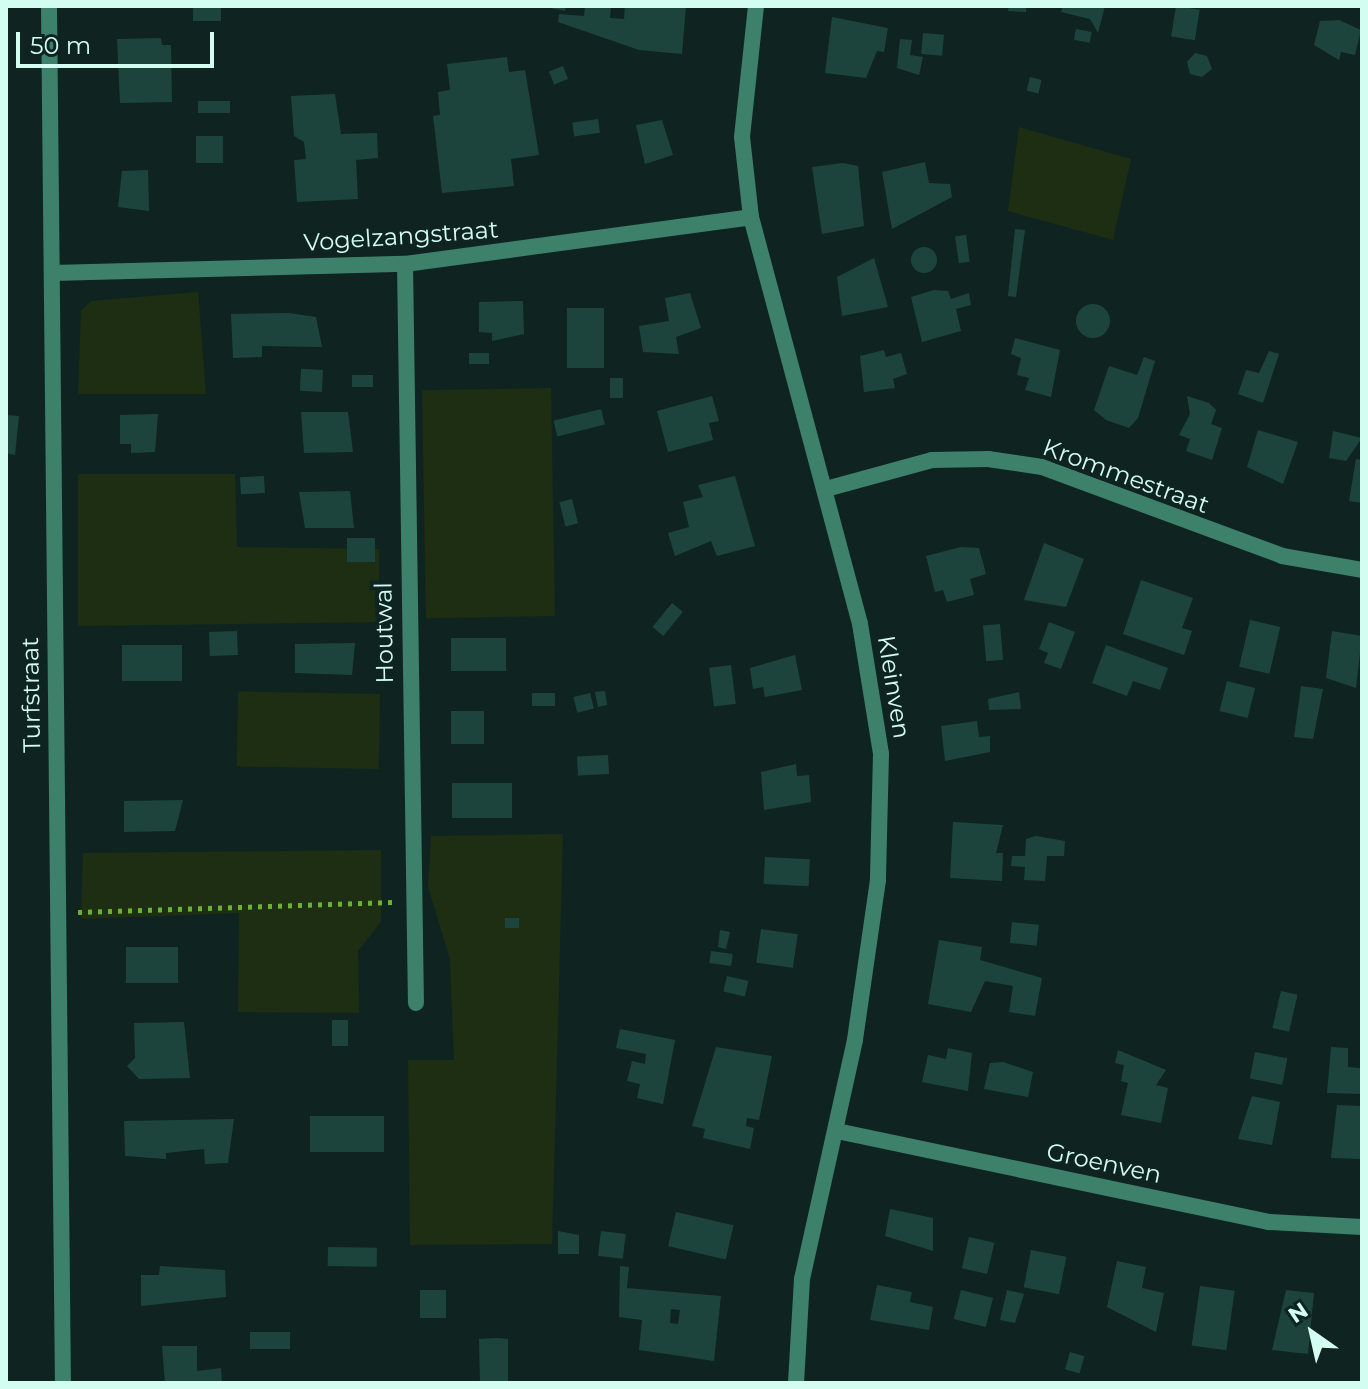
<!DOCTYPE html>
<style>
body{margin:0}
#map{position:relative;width:1368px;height:1389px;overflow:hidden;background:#0f2420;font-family:Montserrat,sans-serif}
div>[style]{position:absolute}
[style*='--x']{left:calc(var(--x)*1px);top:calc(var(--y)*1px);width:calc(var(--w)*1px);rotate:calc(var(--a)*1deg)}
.green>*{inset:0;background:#1e2e13;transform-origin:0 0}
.building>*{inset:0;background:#1c443d;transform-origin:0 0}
.round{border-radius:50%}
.path>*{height:5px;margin-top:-2.5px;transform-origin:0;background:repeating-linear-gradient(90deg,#6bb134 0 4px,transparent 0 10px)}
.street>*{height:16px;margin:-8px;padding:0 8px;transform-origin:8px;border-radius:8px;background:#3d816a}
span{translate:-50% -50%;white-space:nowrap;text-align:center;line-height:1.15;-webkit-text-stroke:8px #0f2420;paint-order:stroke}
.street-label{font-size:24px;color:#d4fdf2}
.frame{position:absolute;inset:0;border:8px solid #d4fdf2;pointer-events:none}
.north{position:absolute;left:1272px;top:1293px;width:80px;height:80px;-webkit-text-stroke:6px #0f2420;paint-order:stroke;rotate:326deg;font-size:22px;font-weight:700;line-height:32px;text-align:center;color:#d4fdf2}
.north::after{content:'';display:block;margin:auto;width:28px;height:36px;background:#d4fdf2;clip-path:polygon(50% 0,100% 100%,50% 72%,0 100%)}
.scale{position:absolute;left:16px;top:32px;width:198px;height:36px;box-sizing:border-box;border:4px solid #d4fdf2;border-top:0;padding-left:10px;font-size:24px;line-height:28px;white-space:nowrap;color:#d4fdf2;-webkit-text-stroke:6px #0f2420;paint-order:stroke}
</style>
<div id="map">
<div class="green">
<div style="clip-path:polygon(1019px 127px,1131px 159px,1113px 240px,1008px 211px)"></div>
<div style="clip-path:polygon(198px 292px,206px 394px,78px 394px,81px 311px,91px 301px)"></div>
<div style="left:551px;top:388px;width:228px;height:129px;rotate:89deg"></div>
<div style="clip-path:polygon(78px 474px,235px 474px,237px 547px,379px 549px,379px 622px,78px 626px)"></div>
<div style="left:380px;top:694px;width:75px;height:142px;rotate:91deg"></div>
<div style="clip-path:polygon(563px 834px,552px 1244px,410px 1245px,408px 1060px,454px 1060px,450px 959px,428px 887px,431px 836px)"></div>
<div style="clip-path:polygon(381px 850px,381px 922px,358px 951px,359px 1013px,238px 1012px,239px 913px,81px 919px,83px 853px)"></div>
</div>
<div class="building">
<div style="left:193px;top:6px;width:28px;height:15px"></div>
<div style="clip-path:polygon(541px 6px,566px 6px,565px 11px)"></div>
<div style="clip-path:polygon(585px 6px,611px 6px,610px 18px,624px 19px,625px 6px,686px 6px,682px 54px,639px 50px,558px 22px,559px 14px,584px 16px)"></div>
<div style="clip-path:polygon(1009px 6px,1026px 6px,1026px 12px,1008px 11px)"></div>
<div style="clip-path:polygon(1063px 6px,1105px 6px,1098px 33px,1090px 19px,1061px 12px)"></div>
<div style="left:1176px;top:6px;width:24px;height:31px;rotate:9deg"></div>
<div style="clip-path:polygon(832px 17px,888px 28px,884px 52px,877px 51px,866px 78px,825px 73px)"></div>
<div style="clip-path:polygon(1339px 20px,1361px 30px,1355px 55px,1341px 52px,1339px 60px,1314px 45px,1320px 21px)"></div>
<div style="left:1076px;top:29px;width:16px;height:11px;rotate:11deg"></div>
<div style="left:923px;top:33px;width:21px;height:21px;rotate:5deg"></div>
<div style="clip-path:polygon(161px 38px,162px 45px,171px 45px,172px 102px,120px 103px,117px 39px)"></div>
<div style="clip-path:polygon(900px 39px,912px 40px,910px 55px,923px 57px,919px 75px,897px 68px)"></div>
<div style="clip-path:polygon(1195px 53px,1207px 56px,1212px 69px,1202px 77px,1190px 74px,1187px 62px)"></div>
<div style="clip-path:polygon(507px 57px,509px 72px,525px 70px,539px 155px,511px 159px,514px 186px,442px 193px,433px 116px,440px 115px,438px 92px,450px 90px,447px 64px)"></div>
<div style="left:563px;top:66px;width:14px;height:15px;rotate:69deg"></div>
<div style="left:1030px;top:77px;width:12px;height:14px;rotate:14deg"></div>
<div style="clip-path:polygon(335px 94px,341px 134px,377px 133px,378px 158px,356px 160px,358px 199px,297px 202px,294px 160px,306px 159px,304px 142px,294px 136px,291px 96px)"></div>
<div style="left:198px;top:101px;width:32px;height:12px"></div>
<div style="left:598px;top:119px;width:14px;height:26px;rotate:82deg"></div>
<div style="clip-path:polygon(662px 120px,673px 155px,645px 164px,636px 125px)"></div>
<div style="left:196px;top:136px;width:27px;height:27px"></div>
<div style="clip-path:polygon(925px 162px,929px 183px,950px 184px,952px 197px,892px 229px,882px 172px)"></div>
<div style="clip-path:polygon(843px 163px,858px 166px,864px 226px,822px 234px,812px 167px)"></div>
<div style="clip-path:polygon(148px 170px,149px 211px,118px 207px,122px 171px)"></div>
<div style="clip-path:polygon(1015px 229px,1025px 230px,1016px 297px,1008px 296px)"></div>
<div style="left:966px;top:235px;width:27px;height:11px;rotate:82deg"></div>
<div class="round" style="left:911px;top:247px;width:26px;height:26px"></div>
<div style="clip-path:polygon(874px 258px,888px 307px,842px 316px,837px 277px)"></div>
<div style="clip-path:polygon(934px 290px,948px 291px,951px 299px,969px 293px,971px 305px,956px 309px,961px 331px,922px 342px,911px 297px)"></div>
<div style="clip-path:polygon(690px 293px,701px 328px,676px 337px,679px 354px,643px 352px,639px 326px,669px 321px,665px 298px)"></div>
<div style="clip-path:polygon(523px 301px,524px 334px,492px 341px,492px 333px,479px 332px,479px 302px)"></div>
<div class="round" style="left:1076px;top:304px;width:34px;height:34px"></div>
<div style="left:567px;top:308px;width:37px;height:60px"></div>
<div style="clip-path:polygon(289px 313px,316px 317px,322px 347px,262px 346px,262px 357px,233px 358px,231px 314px)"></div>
<div style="clip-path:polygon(1015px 338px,1060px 350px,1051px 397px,1025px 390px,1029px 378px,1017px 375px,1021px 358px,1011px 354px)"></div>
<div style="clip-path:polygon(884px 350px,886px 357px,901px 353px,907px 374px,893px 379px,895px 388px,864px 392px,860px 356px)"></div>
<div style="clip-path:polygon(1269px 351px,1279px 354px,1263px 403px,1238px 394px,1246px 370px,1259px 373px)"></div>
<div style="left:469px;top:353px;width:20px;height:11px"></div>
<div style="clip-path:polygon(1144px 357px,1155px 361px,1138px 418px,1129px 428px,1106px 420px,1094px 410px,1109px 366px,1137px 375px)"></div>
<div style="left:323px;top:370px;width:22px;height:22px;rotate:93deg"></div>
<div style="left:373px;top:375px;width:12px;height:21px;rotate:90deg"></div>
<div style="left:610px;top:378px;width:13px;height:20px"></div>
<div style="clip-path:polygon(712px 396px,719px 421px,709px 423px,713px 440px,668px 452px,657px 411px)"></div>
<div style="clip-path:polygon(1187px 396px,1209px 403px,1216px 410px,1211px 424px,1222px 428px,1212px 460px,1186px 451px,1190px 439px,1179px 435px,1190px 414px)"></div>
<div style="left:601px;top:409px;width:16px;height:49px;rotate:76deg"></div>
<div style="clip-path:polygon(301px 412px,348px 412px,353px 452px,304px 453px)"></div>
<div style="clip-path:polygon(158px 414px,155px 452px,131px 453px,131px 444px,120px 444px,120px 415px)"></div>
<div style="clip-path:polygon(6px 415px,19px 416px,15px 455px,6px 453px)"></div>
<div style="clip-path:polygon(1258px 430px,1298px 442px,1283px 484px,1247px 467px)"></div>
<div style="clip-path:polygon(1333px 431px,1362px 438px,1346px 461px,1329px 458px)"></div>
<div style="clip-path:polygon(1356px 459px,1362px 460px,1362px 503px,1349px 501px)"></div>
<div style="left:264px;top:476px;width:17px;height:24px;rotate:87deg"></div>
<div style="clip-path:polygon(735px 476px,755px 546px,717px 556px,711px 541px,675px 556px,668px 533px,689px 527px,683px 502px,703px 497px,698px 485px)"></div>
<div style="clip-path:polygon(350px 491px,354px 528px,305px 528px,299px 492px)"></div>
<div style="left:572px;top:499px;width:25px;height:13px;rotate:76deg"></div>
<div style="left:347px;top:538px;width:28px;height:24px"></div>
<div style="clip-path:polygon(1044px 543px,1084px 559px,1066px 607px,1024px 600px)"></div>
<div style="clip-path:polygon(961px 547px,979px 548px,986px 574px,970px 579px,974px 595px,947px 602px,943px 590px,935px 592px,926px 556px)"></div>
<div style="clip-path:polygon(1141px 580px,1193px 598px,1182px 628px,1192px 631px,1184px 655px,1123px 634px)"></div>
<div style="left:672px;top:603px;width:14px;height:31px;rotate:39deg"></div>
<div style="left:1250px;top:620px;width:31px;height:48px;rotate:13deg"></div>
<div style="clip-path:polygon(1049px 622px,1075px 632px,1061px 669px,1044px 663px,1048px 653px,1039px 649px)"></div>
<div style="left:1000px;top:624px;width:36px;height:17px;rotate:85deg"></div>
<div style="left:237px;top:631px;width:24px;height:28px;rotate:88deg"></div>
<div style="clip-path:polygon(1332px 631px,1362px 636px,1356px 688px,1326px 678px)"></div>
<div style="left:506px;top:638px;width:33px;height:55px;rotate:90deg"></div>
<div style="clip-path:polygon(355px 643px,352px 675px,295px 673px,295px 644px)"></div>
<div style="left:182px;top:645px;width:36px;height:60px;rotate:90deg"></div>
<div style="clip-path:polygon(1106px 645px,1168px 668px,1160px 690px,1133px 681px,1127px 696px,1092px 683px)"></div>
<div style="clip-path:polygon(795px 655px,802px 690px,765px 697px,763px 687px,753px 689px,750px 668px)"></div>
<div style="left:731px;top:665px;width:39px;height:22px;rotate:83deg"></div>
<div style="left:1227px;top:681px;width:29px;height:31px;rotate:14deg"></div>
<div style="clip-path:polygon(1301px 686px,1323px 689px,1313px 739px,1294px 737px)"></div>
<div style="clip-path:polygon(605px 691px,607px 705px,598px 707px,595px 692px)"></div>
<div style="clip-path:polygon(1019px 692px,1021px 709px,989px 710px,988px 699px)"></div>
<div style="left:555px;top:693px;width:13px;height:23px;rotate:90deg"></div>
<div style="left:590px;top:693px;width:16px;height:17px;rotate:76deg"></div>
<div style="left:451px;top:711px;width:33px;height:33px"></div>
<div style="clip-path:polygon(977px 721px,979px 737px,990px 736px,990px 752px,945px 761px,941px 726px)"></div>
<div style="left:608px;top:755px;width:19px;height:31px;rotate:87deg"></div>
<div style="clip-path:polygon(796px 764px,797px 776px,809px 775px,811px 802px,764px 810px,761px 772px)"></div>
<div style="left:452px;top:783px;width:60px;height:35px"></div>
<div style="clip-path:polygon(183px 800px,175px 831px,124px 832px,124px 801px)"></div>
<div style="clip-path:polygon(953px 822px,1003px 825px,996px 853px,1003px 853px,1002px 881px,950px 878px)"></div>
<div style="clip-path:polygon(1036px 836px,1065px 841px,1064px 856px,1047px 856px,1045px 881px,1024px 880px,1025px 867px,1011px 866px,1012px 856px,1025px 856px,1026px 839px)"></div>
<div style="left:765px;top:857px;width:45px;height:27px;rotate:3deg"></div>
<div style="left:505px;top:918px;width:14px;height:10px"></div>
<div style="left:1012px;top:922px;width:27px;height:21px;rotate:6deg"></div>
<div style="left:761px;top:929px;width:37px;height:34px;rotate:8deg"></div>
<div style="clip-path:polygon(720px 930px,730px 932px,726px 949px,718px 947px)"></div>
<div style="clip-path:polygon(939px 940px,982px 947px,980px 960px,1042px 978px,1035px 1016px,1009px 1012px,1013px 986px,985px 981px,971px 1012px,928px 1004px)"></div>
<div style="left:126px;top:947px;width:52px;height:36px"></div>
<div style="left:711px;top:951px;width:22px;height:12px;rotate:8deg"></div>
<div style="left:727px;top:976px;width:22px;height:16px;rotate:13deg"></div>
<div style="left:1281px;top:991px;width:17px;height:38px;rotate:13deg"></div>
<div style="left:332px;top:1020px;width:16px;height:26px"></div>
<div style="clip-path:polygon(184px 1022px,190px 1078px,139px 1079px,127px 1066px,135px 1058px,134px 1023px)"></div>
<div style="clip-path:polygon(620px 1029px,675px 1040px,663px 1104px,637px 1098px,640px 1084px,627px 1081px,632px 1061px,645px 1064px,646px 1054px,616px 1048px)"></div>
<div style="clip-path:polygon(716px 1047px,772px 1056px,759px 1120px,747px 1118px,746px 1126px,754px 1128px,750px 1149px,703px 1138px,705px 1129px,692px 1126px)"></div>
<div style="clip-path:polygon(1331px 1047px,1348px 1048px,1348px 1067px,1360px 1068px,1360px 1094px,1327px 1093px)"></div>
<div style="clip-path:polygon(948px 1048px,972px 1053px,968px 1091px,922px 1082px,928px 1055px,946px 1059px)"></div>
<div style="clip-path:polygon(1118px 1050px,1166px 1070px,1156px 1085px,1168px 1088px,1161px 1123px,1121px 1115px,1128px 1083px,1121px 1081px,1124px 1065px,1115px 1063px)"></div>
<div style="left:1255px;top:1052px;width:33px;height:27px;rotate:11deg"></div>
<div style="clip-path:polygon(1003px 1062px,1033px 1072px,1028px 1097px,984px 1089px,990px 1063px)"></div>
<div style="clip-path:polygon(1252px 1096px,1280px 1102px,1272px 1145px,1238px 1139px)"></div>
<div style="clip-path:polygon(1337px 1105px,1362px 1106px,1362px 1159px,1331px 1158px)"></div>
<div style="left:384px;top:1116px;width:36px;height:74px;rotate:90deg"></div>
<div style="clip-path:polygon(234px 1119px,228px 1163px,205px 1164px,204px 1149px,166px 1153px,166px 1159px,125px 1156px,124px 1121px)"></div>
<div style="clip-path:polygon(890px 1209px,933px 1218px,933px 1251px,885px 1236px)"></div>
<div style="left:676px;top:1212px;width:59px;height:35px;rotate:13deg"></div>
<div style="clip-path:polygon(558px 1231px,579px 1235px,579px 1254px,558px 1254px)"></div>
<div style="left:601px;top:1231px;width:25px;height:25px;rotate:7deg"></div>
<div style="left:969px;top:1237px;width:26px;height:32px;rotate:13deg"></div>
<div style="left:328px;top:1247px;width:49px;height:19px;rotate:1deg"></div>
<div style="left:1031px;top:1250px;width:36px;height:38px;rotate:11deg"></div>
<div style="clip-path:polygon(1117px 1261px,1146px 1267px,1142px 1288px,1164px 1293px,1156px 1332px,1107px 1307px)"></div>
<div style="clip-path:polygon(160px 1266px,225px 1270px,226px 1297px,141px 1306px,141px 1275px,159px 1275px)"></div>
<div style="clip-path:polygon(evenodd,620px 1266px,629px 1267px,627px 1288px,721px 1296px,714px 1361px,639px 1350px,642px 1320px,619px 1317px,620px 1266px,671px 1309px,680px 1310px,678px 1324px,670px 1323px,671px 1309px)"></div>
<div style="clip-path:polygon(877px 1285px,912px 1292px,910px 1302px,933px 1307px,929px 1330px,870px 1320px)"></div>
<div style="left:1200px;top:1286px;width:35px;height:60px;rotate:8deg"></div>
<div style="left:420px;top:1290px;width:26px;height:28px"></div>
<div style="left:961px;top:1290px;width:33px;height:30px;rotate:14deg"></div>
<div style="clip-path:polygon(1007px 1290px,1024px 1294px,1015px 1323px,1000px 1320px)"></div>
<div style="clip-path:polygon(1286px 1290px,1314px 1293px,1308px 1354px,1272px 1350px)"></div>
<div style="left:290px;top:1332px;width:17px;height:40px;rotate:90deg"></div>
<div style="clip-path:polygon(497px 1338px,508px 1339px,508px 1383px,480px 1383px,479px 1339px)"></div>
<div style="clip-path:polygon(162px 1346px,197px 1346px,197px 1371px,221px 1368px,222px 1383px,165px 1383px)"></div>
<div style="left:1070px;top:1352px;width:15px;height:18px;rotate:16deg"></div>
</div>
<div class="path">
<div style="--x:78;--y:912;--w:315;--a:-1.8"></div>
</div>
<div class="street">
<div style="--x:49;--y:6;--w:1377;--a:89.42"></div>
<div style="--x:756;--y:6;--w:132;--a:96.1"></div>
<div style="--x:742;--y:137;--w:81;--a:83.6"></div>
<div style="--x:751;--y:217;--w:421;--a:75"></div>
<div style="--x:860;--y:624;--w:132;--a:80.8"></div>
<div style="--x:881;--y:754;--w:126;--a:91.4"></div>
<div style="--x:878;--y:880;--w:162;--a:98.2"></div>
<div style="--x:855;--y:1040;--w:245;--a:102.5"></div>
<div style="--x:802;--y:1279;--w:104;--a:93.3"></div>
<div style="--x:405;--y:264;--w:739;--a:89.15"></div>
<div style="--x:52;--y:273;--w:353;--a:-1.5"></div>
<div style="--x:405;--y:264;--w:349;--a:-7.7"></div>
<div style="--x:826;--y:489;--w:110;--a:-15.3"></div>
<div style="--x:932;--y:460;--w:56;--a:-1"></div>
<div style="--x:988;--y:459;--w:55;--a:8.4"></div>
<div style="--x:1042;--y:467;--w:256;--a:20.3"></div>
<div style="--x:1282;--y:556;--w:81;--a:9.9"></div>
<div style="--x:837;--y:1131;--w:441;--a:11.9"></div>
<div style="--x:1268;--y:1222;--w:94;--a:3"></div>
</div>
<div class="street-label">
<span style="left:401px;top:236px;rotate:-4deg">Vogelzangstraat</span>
<span style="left:1126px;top:476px;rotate:20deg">Krommestraat</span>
<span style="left:384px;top:633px;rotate:-91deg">Houtwal</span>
<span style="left:894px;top:687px;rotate:81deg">Kleinven</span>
<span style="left:31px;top:695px;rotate:-91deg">Turfstraat</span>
<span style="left:1104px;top:1163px;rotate:12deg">Groenven</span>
</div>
<div class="frame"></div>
<div class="north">N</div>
<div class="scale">50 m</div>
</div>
